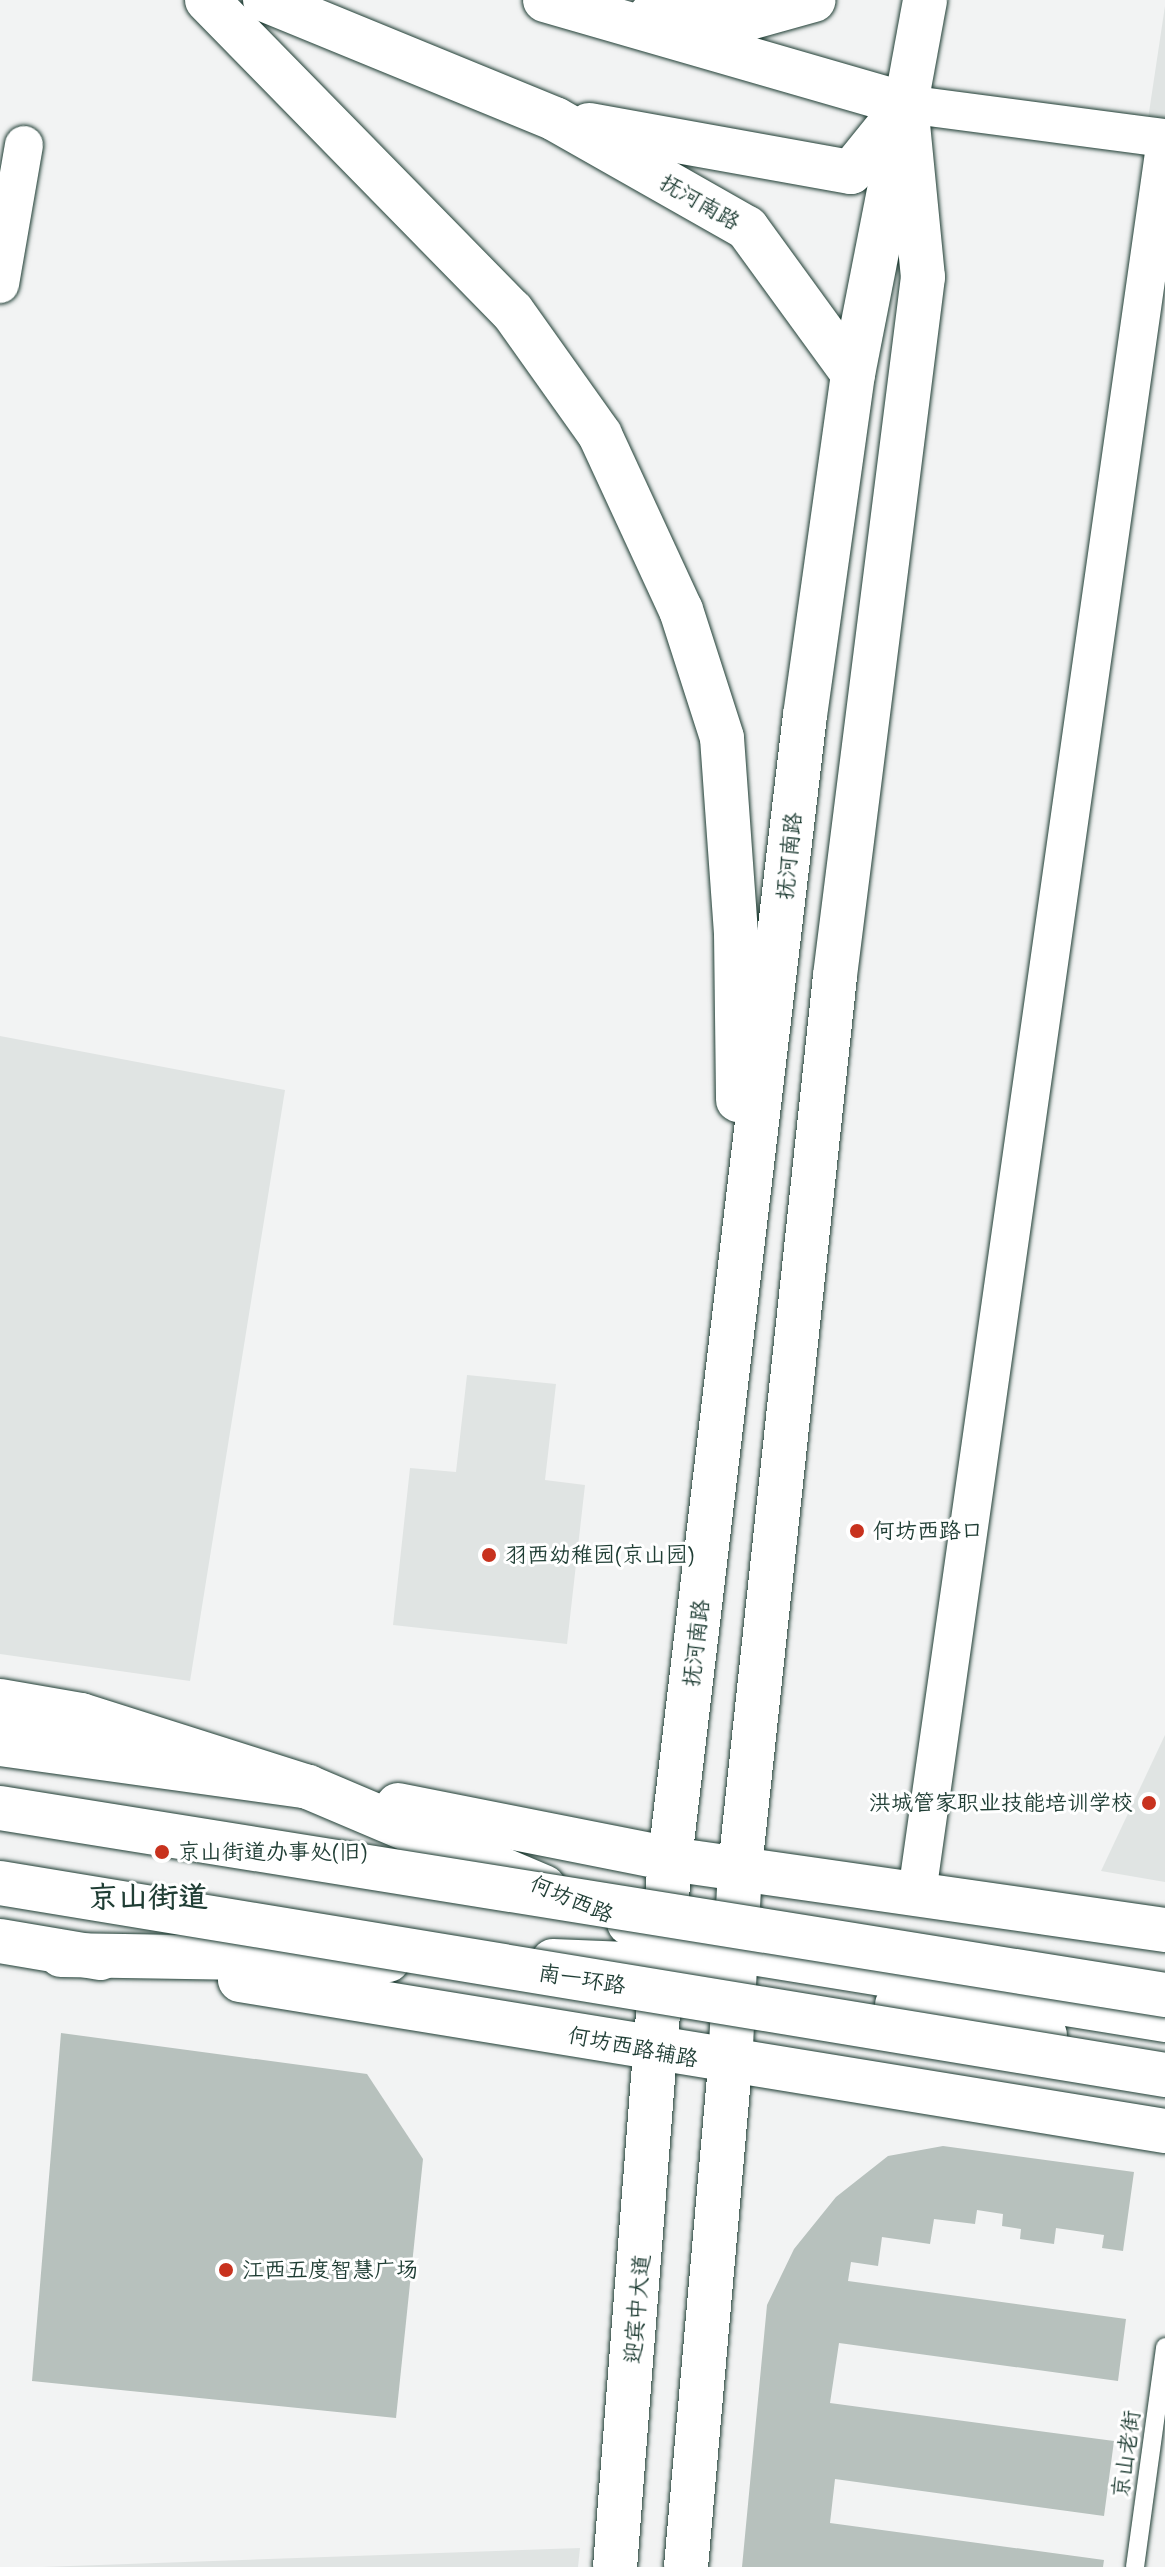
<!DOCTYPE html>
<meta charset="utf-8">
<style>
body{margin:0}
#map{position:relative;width:1165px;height:2567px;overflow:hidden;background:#f2f3f3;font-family:Delius,"LXGW WenKai TC",sans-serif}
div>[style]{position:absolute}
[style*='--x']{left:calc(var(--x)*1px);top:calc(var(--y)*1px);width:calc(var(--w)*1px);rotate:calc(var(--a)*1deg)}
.built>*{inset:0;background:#e0e4e3}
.building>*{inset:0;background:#b7c1bd}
.roads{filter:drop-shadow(0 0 2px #1f3d34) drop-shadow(0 0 2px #1f3d34)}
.service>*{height:18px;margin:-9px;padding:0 9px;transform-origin:9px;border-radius:9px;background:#fff}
.minor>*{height:38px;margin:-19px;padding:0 19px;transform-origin:19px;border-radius:19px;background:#fff}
.tertiary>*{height:44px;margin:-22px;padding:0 22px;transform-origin:22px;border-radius:22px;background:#fff}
.secondary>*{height:44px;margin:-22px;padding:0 22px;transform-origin:22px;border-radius:22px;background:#fff}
.trunk>*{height:44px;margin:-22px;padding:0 22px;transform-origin:22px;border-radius:22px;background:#fff}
.bridges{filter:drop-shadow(0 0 2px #1f3d34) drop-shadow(0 0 2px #1f3d34)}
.trunk-bridge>*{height:44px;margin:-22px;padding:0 22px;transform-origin:22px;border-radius:22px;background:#fff}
.dots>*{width:22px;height:22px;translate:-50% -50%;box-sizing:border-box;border:4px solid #fff;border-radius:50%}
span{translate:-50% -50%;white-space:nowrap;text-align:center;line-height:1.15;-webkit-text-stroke:6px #fff;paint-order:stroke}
.street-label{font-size:22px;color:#1f3d34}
.poi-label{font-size:22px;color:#1f3d34}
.left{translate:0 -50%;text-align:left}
.right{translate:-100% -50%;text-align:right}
.district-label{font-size:30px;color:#1f3d34;font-weight:700}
</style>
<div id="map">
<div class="built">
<div style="clip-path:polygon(1165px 6px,1165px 121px,1148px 119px)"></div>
<div style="clip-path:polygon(0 1036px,285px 1090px,190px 1681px,0 1654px)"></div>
<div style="clip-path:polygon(467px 1375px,556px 1384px,545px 1480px,585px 1485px,567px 1644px,393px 1625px,410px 1468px,456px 1472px)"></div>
<div style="clip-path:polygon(1165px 1735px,1165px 1882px,1101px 1871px)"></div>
<div style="clip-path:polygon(580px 2548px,578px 2567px,42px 2567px)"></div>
</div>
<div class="building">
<div style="clip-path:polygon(61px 2033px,367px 2074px,423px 2159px,396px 2418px,32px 2381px)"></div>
<div style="clip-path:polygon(943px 2146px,1134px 2172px,1123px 2251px,1102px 2248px,1104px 2235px,1056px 2228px,1054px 2244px,1020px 2239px,1021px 2229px,1002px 2226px,1003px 2214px,977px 2210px,975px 2224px,934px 2219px,930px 2244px,882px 2237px,878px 2266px,851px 2262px,848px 2281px,1126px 2319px,1118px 2381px,839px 2343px,830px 2403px,1114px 2441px,1104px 2516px,835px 2479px,830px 2523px,1104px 2560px,1103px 2567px,742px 2567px,767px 2305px,794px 2249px,836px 2197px,888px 2156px)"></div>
</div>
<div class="roads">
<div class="service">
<div style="--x:1135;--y:2567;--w:222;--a:-82.2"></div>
</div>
<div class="minor">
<div style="--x:906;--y:104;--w:261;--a:7.5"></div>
<div style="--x:0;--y:284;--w:141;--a:-80.2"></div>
<div style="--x:917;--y:1893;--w:1765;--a:-81.92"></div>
</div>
<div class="tertiary">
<div style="--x:906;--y:104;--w:106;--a:-79.6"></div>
</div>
<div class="secondary">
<div style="--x:0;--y:1701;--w:82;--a:9.8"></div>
<div style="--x:81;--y:1715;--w:238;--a:17.6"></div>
<div style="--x:308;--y:1787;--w:256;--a:23"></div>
<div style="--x:398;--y:1805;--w:277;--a:11.2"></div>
<div style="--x:670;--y:1859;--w:500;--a:8.16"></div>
<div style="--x:629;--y:1923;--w:40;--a:23.4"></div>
<div style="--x:666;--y:1939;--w:506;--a:9.22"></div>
<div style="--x:61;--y:1955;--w:327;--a:0.9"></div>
<div style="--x:553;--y:1961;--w:147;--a:2.3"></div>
<div style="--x:240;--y:1980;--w:937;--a:9.27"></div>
<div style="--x:897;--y:2005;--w:151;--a:11.5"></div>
</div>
<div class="trunk">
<div style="--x:207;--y:0;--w:436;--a:45.6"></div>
<div style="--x:512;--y:311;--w:152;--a:54.6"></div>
<div style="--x:600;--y:435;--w:193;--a:65.2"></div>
<div style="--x:681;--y:610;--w:134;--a:72.2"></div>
<div style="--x:722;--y:738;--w:196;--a:85.9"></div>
<div style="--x:736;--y:933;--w:167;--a:89.3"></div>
<div style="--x:265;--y:0;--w:313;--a:22.3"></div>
<div style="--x:555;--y:119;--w:221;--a:29.6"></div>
<div style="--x:747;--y:228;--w:180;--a:54"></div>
<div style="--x:853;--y:374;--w:344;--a:98"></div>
<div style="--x:805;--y:715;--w:1152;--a:96.73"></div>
<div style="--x:670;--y:1859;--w:710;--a:94.44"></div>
<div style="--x:545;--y:0;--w:376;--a:16.1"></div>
<div style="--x:906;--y:104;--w:174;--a:84.4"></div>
<div style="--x:923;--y:277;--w:705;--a:97.18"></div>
<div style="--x:835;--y:976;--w:897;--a:96.08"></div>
<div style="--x:740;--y:1868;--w:198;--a:92.9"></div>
<div style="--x:730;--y:2066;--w:503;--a:95.02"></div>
<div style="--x:651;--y:15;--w:98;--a:1.8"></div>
<div style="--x:749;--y:18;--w:67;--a:-15.5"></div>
<div style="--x:589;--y:125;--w:266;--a:10.2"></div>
<div style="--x:851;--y:172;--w:87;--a:-51"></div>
<div style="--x:906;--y:104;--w:275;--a:101.1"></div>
<div style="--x:0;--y:1744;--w:311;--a:7.9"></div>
<div style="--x:0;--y:1941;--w:102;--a:9.6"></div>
</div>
</div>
<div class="bridges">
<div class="trunk-bridge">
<div style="--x:0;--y:1808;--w:1180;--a:9.12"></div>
<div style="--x:0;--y:1883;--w:1181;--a:9.36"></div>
</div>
</div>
<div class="dots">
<div style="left:857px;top:1531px;background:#c8321e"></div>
<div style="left:489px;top:1555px;background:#c8321e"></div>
<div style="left:1149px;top:1803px;background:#c8321e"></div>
<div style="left:162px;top:1852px;background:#c8321e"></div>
<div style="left:226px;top:2270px;background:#c8321e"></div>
</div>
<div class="street-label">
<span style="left:700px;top:202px;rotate:30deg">抚河南路</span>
<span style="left:789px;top:856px;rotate:-84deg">抚河南路</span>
<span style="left:696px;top:1643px;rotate:-83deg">抚河南路</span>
<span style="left:572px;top:1899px;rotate:23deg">何坊西路</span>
<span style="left:582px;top:1979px;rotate:9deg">南一环路</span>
<span style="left:633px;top:2047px;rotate:11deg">何坊西路辅路</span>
<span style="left:637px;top:2309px;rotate:-85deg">迎宾中大道</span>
<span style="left:1126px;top:2454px;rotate:-82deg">京山老街</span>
</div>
<div class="poi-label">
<span class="left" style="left:873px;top:1531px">何坊西路口</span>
<span class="left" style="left:505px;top:1555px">羽西幼稚园(京山园)</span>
<span class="right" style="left:1133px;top:1803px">洪城管家职业技能培训学校</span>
<span class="left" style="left:178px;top:1852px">京山街道办事处(旧)</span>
<span class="left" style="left:242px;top:2270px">江西五度智慧广场</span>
</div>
<div class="district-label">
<span style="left:148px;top:1896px">京山街道</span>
</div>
</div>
